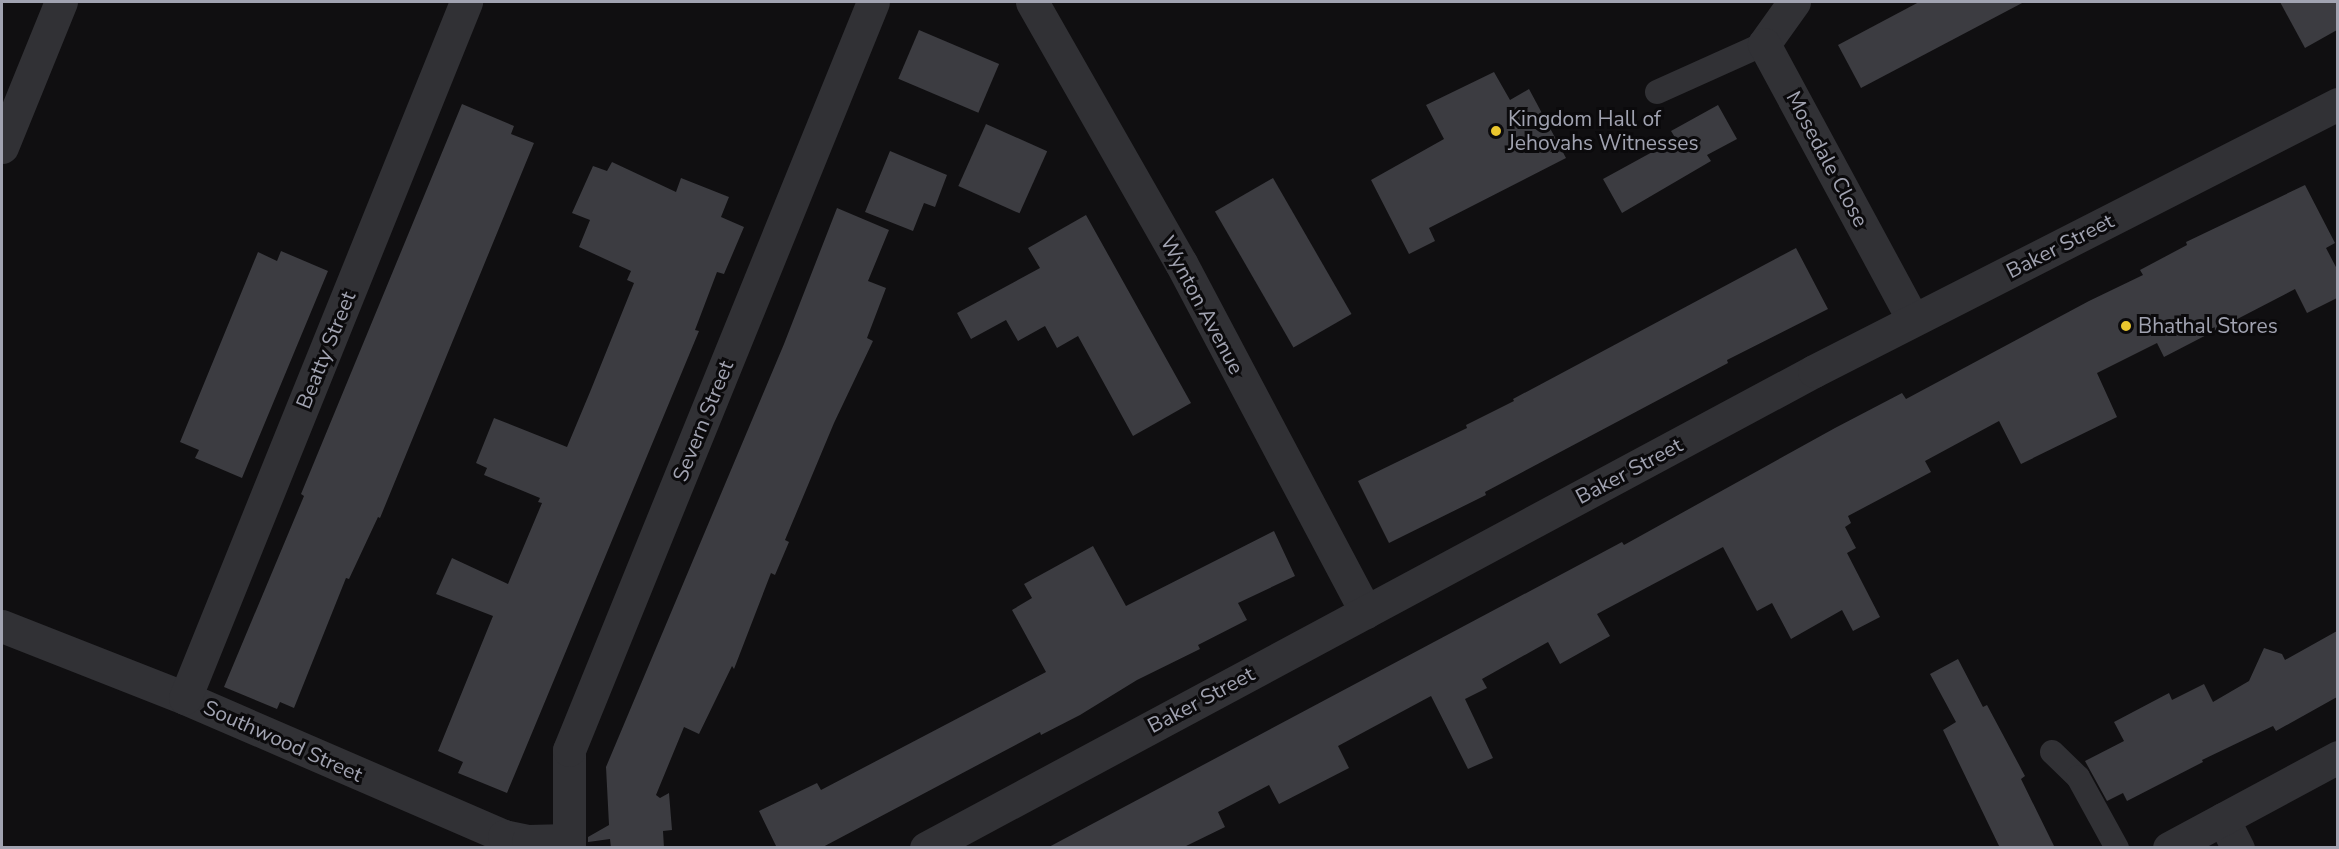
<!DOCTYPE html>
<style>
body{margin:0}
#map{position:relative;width:2339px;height:849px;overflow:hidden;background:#100f11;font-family:"Nunito Sans",sans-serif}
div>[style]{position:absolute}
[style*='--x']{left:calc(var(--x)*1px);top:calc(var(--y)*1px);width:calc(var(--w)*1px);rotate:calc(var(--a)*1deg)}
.building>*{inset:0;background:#3c3c41;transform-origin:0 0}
.service>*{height:24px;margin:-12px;padding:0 12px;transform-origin:12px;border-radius:12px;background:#313135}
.minor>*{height:33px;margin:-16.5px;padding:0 16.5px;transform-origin:16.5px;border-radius:16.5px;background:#313135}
.dots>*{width:16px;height:16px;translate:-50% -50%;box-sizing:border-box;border:3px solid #0b0a0c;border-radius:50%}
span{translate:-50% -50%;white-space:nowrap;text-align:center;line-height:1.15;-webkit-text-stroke:6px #0b0a0c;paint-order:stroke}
.poi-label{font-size:21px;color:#a1a3b1}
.left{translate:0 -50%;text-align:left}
.street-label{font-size:21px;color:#a1a3b1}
.frame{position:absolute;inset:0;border:3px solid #a1a3b1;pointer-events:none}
</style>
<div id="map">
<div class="building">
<div style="clip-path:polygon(1919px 2px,2024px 2px,1861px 88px,1838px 45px)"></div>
<div style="clip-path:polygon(2280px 2px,2337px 2px,2337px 30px,2305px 48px)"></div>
<div style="left:919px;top:30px;width:87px;height:53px;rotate:23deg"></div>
<div style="clip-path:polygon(1494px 72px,1510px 100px,1529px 89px,1566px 158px,1429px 228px,1435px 241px,1409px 254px,1371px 180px,1444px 139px,1426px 105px)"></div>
<div style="clip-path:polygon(462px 104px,514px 126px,511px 134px,534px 143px,380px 518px,378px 517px,349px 579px,346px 578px,294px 708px,280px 702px,277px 709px,224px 687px,304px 496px,301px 494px)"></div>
<div style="clip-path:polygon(1718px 105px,1737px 139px,1707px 155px,1711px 161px,1622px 213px,1603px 179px,1676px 139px,1671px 131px)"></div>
<div style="left:986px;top:124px;width:67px;height:68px;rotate:24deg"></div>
<div style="clip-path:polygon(890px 151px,947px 175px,935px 207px,924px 203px,913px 231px,865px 212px)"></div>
<div style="clip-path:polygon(612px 162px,676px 192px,681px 178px,729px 197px,721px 217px,744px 227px,724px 274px,717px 272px,695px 330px,699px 331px,507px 793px,458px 773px,463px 762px,438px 751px,493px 616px,436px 594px,452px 558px,508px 584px,542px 503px,538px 502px,540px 498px,484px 475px,487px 468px,476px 463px,494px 418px,567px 447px,590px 392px,634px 283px,627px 280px,631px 271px,579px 247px,590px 220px,572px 213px,593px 166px,607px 171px)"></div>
<div style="left:1273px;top:178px;width:157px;height:67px;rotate:60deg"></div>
<div style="clip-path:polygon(2305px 185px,2335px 243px,2326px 248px,2337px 269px,2337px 298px,2307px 313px,2295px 289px,2164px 357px,2157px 343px,2097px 373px,2117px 417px,2021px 464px,1999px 421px,1925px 461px,1931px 472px,1848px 516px,1851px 523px,1845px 527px,1856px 548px,1847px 553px,1880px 617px,1853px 631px,1842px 610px,1791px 639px,1772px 603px,1757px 611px,1723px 547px,1597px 614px,1610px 636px,1560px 664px,1548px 642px,1482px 679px,1487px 688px,1465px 699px,1493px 758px,1468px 769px,1431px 696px,1338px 746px,1349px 768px,1279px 804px,1269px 785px,1218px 812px,1225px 827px,1182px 848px,1047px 848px,1622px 542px,1624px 545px,1835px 428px,1902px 393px,1906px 399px,2089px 301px,2143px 275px,2140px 270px,2187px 245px,2186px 242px)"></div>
<div style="clip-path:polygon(837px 208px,889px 230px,868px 281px,886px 288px,867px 338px,873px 341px,834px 423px,785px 540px,789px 542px,775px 575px,771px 573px,734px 669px,732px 666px,699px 734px,684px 727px,656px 795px,660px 798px,669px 793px,672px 830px,663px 831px,664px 848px,611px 848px,610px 839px,588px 842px,588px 837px,609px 825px,606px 767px,784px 344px)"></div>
<div style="clip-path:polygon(1086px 215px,1191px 403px,1133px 436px,1078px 336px,1057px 348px,1045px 326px,1018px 341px,1006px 320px,971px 339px,957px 313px,1040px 268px,1028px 248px)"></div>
<div style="clip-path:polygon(1796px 248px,1828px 309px,1727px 360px,1728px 363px,1485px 492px,1486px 495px,1389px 543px,1358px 481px,1467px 428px,1466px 425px,1514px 401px,1513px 399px)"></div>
<div style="clip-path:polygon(281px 251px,328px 271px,242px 478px,195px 458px,199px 450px,180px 442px,258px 252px,277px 261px)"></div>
<div style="clip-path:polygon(1274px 531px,1295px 576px,1238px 603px,1247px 620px,1198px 645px,1200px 649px,1137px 680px,1080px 715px,1041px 735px,1040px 732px,821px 848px,777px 848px,759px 811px,817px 783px,821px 790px,1046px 672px,1012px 610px,1032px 598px,1024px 584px,1093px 546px,1126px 606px)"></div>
<div style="clip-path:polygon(2337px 631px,2337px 697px,2276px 731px,2273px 726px,2202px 760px,2203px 762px,2127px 801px,2123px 793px,2107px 801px,2085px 761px,2124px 741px,2114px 722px,2169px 693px,2172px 700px,2204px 684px,2213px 702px,2249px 681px,2264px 648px,2282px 654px,2285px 660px)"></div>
<div style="clip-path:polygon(1958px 659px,1983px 707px,1987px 705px,2025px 776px,2021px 779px,2055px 848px,2000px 848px,1943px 730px,1956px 722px,1930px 674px)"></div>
</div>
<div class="service">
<div style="--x:1657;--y:92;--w:117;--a:-24.2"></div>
<div style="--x:2052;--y:752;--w:36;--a:44"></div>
<div style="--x:2078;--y:777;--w:81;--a:61.2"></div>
</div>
<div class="minor">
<div style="--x:1032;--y:2;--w:301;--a:60.3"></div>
<div style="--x:1181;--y:263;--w:395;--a:62.1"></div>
<div style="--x:1794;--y:2;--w:52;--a:125.5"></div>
<div style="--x:1764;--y:44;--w:313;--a:61.6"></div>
<div style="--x:2;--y:147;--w:157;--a:-67.9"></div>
<div style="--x:2;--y:626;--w:197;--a:21.5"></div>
<div style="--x:185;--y:698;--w:348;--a:23.4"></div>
<div style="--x:504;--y:836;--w:25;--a:12"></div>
<div style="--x:528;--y:841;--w:40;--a:-1.4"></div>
<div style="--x:185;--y:698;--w:751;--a:-68.01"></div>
<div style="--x:2223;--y:819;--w:33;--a:63"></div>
<div style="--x:569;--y:848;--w:98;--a:-90"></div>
<div style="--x:569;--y:750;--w:807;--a:-67.88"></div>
<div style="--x:926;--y:848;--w:1008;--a:-28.24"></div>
<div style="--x:1814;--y:371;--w:588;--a:-27"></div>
<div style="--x:2169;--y:848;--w:192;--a:-28.3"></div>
</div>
<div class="dots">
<div style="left:1496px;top:131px;background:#eac62e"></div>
<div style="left:2126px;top:326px;background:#eac62e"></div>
</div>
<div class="poi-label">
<span class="left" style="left:1508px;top:131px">Kingdom Hall of<br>Jehovahs Witnesses</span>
<span class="left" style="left:2138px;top:326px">Bhathal Stores</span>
</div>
<div class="street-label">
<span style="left:1827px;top:159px;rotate:62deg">Mosedale Close</span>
<span style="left:2060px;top:246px;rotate:-27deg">Baker Street</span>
<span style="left:1202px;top:305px;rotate:62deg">Wynton Avenue</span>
<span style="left:326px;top:350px;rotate:-68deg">Beatty Street</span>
<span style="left:703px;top:421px;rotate:-68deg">Severn Street</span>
<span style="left:1629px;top:471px;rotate:-28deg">Baker Street</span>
<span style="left:1201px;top:700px;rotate:-28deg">Baker Street</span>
<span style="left:283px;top:741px;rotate:24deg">Southwood Street</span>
</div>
<div class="frame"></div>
</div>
